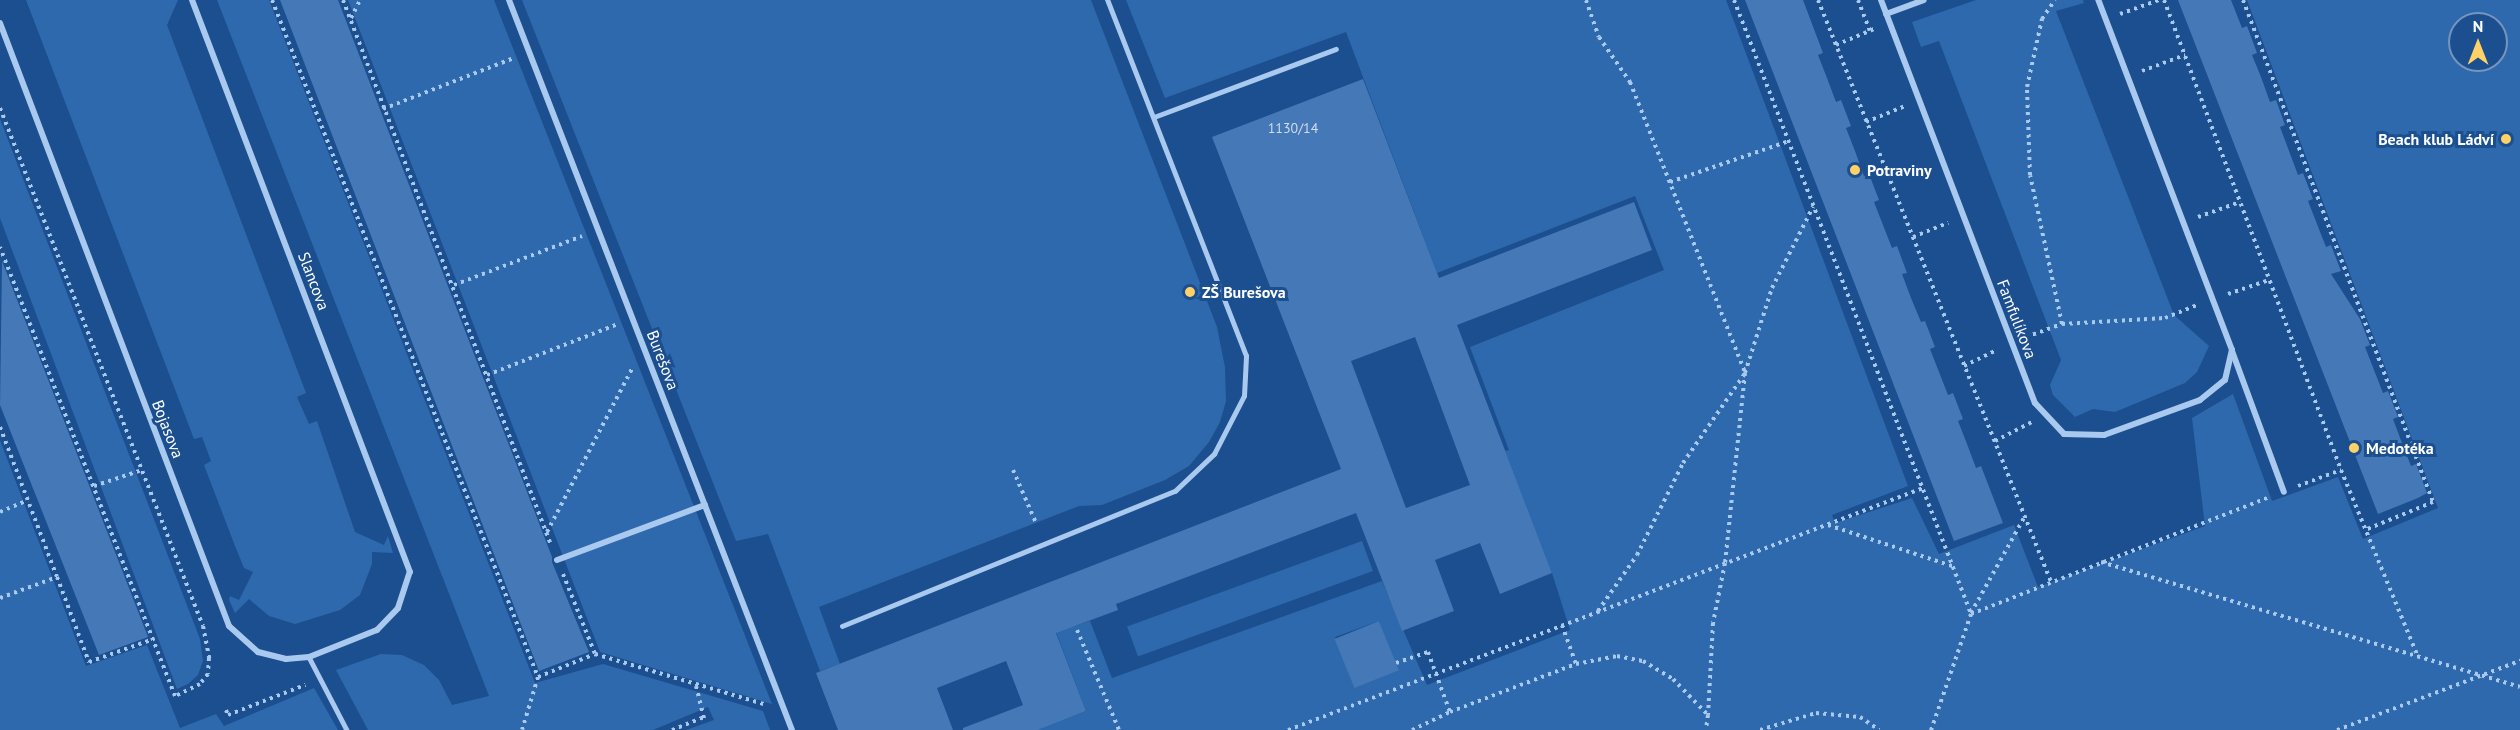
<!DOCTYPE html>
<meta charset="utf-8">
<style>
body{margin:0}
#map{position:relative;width:2520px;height:730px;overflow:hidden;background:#1b4f8f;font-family:"PT Sans",sans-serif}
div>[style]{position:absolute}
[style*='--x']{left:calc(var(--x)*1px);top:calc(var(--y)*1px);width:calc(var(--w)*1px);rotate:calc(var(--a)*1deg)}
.green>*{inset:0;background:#2e69ad;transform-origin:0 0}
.building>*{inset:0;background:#4478b7;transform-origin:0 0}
.path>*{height:4px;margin-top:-2px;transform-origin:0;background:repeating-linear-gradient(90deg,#a9c9ee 0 3px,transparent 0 7.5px)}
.lane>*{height:4.5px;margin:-2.25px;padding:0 2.25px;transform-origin:2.25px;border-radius:2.25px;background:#a9c9ee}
.street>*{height:6px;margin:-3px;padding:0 3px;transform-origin:3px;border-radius:3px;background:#a9c9ee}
.dots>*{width:16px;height:16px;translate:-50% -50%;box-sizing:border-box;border:3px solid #1b4f8f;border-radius:50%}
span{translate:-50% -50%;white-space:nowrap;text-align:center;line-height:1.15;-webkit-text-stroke:6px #1b4f8f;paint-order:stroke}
.number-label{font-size:14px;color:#d0dded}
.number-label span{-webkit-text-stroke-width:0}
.poi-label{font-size:16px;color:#fff;font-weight:700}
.right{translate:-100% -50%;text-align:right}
.left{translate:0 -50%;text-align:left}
.street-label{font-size:16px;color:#fff}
.north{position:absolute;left:2448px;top:12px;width:60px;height:60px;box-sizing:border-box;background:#1b4f8f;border:2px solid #7695bc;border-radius:50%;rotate:0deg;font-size:16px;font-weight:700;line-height:24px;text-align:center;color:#fff}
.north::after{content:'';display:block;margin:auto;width:21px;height:27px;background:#ffd166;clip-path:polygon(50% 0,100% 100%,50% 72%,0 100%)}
</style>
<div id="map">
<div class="green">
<div style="clip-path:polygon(26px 0,178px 0,167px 25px,306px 393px,297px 397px,309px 424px,317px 421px,355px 532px,384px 545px,388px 536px,393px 553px,372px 552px,372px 564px,360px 595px,340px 610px,295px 624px,269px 616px,249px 599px,235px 613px,229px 600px,230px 596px,239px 600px,253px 572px,244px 568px,235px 546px,204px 465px,211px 461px,202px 437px,194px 439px)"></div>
<div style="clip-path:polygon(217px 0,269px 0,535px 683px,603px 664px,763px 711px,770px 730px,686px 730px,714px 720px,708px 707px,653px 730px,368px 730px,336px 670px,381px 654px,402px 655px,424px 665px,439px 680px,452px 705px,489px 696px)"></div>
<div style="clip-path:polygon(348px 0,494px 0,772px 704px,600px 652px)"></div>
<div style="clip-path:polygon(522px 0,1091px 0,1217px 327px,1225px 367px,1226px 401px,1220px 422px,1209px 442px,1189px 466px,1165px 480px,1102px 505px,1079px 506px,819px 607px,840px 664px,820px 671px,768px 534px,736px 541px)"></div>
<div style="clip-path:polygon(evenodd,1126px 0,1726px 0,1908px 486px,1832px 515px,1835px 523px,1912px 498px,1939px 554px,2014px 525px,2038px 587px,2205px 526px,2192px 418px,2233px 394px,2272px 501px,2338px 477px,2363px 539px,2438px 508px,2247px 0,2520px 0,2520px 730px,1038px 730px,1086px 711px,1039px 587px,1056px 580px,1074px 626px,1090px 621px,1112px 678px,1382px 581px,1427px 685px,1570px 630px,1552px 573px,1505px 451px,1509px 450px,1470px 347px,1664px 270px,1635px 196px,1437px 273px,1346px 32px,1165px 98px,1126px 0,2460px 24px,2496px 24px,2496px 60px,2460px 60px,2460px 24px,1126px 0,1379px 621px,1398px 670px,1354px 687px,1335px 637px,1379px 621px)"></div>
<div style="clip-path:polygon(1976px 0,2083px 0,2084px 3px,2056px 11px,2174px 315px,2209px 346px,2197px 372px,2185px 383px,2115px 412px,2093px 409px,2075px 417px,2053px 395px,2050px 385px,2061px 360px,1939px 41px,1921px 47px,1912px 22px)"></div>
<div style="clip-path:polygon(0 119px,200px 639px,203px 661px,198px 675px,188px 684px,177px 689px,0 218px)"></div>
<div style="clip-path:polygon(0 440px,86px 666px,147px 645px,180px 728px,216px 714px,224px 726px,314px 688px,338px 730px,0 730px)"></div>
<div style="left:1362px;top:541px;width:32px;height:250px;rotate:70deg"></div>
</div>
<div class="building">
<div style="clip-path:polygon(280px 0,338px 0,552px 557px,552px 562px,589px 652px,539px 671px)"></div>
<div style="clip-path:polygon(1745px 0,1803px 0,1823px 53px,1818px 55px,1827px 78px,1836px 102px,1841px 100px,1851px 126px,1846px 128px,1855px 151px,1864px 176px,1869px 174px,1879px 200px,1874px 202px,1892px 248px,1897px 246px,1907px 273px,1902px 274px,1911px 298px,1921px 322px,1925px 321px,1935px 347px,1930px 349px,1948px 395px,1953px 393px,1963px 419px,1958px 421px,1967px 444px,1976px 468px,1981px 466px,2003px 523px,1954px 541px)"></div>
<div style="clip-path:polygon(2178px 0,2231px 0,2242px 28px,2247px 26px,2257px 53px,2252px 55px,2261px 77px,2270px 102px,2276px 100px,2285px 125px,2280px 127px,2298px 175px,2303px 173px,2313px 199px,2308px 201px,2326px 247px,2331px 245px,2341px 271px,2331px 274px,2360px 319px,2370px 345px,2365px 347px,2383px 393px,2388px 391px,2398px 417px,2393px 419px,2402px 443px,2411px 466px,2416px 464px,2427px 493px,2418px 498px,2378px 514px)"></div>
<div style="clip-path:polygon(evenodd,1363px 79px,1439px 278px,1634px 202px,1652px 250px,1457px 325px,1552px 573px,1500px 594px,1480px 543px,1435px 560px,1454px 611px,1402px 631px,1356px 513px,1116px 604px,1118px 610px,1056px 633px,1086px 711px,1038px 730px,963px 730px,963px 728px,1023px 705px,1006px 661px,937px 688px,953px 730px,838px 730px,816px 673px,1341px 469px,1212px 137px,1363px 79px,1415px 337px,1470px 485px,1406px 508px,1351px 361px,1415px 337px)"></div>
<div style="clip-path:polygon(2px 261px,148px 637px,99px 655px,0 405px)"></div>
<div style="left:1379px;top:621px;width:53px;height:48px;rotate:68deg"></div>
</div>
<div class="path">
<div style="--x:272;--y:0;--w:727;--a:68.55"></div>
<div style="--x:538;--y:677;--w:55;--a:106.8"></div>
<div style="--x:343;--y:0;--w:583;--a:69.11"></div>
<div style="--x:1586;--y:0;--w:39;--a:71"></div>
<div style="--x:1599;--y:37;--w:55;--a:55.4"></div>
<div style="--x:1630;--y:82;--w:313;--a:68.4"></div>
<div style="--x:1745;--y:373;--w:191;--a:96"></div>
<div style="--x:1725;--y:563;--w:61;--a:101.3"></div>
<div style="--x:1713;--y:623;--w:92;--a:93.1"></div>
<div style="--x:1734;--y:0;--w:658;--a:68.89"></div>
<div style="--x:1971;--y:614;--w:123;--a:109"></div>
<div style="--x:1818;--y:0;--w:627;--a:68.18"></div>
<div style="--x:1858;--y:0;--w:33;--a:69"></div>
<div style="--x:2164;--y:0;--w:502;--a:69.36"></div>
<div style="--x:2341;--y:470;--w:199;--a:67.6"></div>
<div style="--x:2243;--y:0;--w:537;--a:69.27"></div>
<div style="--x:2433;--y:502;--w:74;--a:157.6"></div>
<div style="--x:2120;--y:14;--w:41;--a:-19.7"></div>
<div style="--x:351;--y:18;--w:20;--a:-63"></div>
<div style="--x:1836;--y:45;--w:41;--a:-22.8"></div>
<div style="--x:2142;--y:71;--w:46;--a:-20.4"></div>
<div style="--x:0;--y:108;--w:556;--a:68.6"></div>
<div style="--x:203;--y:626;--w:33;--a:79"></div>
<div style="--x:209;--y:658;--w:16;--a:94"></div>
<div style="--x:208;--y:674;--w:13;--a:129"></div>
<div style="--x:200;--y:684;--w:28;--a:154"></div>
<div style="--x:175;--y:696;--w:482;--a:-111.3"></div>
<div style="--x:383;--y:109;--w:141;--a:-21.3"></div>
<div style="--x:1866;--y:122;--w:42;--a:-22.3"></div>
<div style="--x:1670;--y:182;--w:126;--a:-19"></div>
<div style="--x:2198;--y:217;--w:45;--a:-19.7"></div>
<div style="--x:1913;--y:237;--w:38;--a:-22"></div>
<div style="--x:454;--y:285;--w:137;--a:-20.9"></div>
<div style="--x:2228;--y:294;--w:43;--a:-18.9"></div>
<div style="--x:2062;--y:324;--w:103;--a:-3.3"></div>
<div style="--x:2165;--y:318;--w:35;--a:-22"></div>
<div style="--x:2026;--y:337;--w:38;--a:-20"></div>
<div style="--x:2062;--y:324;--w:152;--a:-102.1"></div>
<div style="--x:2030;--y:175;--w:88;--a:-92"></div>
<div style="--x:2027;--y:87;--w:70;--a:-77.6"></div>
<div style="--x:2042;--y:19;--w:23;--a:-56"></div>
<div style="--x:1964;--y:366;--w:37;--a:-26"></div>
<div style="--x:487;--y:375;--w:141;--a:-21.3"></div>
<div style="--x:0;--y:427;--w:160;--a:69.2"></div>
<div style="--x:1995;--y:441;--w:42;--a:-27.2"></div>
<div style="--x:1013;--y:470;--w:58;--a:66.5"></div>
<div style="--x:94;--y:486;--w:51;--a:-18.4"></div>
<div style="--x:2298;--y:486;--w:46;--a:-20.4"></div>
<div style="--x:0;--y:512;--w:30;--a:-23"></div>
<div style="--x:1828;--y:525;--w:131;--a:18.3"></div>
<div style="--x:547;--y:532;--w:184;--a:-62.5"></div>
<div style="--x:2101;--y:562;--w:437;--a:16.6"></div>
<div style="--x:563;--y:574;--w:86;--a:68.2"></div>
<div style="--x:595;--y:654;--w:176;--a:16.5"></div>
<div style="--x:0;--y:598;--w:61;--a:-20.2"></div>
<div style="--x:57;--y:577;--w:91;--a:69.4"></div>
<div style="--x:89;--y:662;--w:69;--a:-19.5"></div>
<div style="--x:1598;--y:611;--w:68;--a:-55.1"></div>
<div style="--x:1637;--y:555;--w:103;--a:-63.4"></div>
<div style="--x:1683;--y:463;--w:109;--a:-55.4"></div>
<div style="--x:1745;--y:373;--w:89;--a:-72.4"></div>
<div style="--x:1772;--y:288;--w:91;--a:-63.2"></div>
<div style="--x:1971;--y:613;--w:111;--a:-60.9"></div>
<div style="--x:1971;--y:614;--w:320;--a:-21.4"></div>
<div style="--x:1562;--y:625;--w:41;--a:70.3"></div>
<div style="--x:1077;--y:630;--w:108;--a:67.2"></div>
<div style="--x:1396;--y:663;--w:34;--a:-19"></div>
<div style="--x:1428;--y:652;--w:64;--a:69.9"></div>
<div style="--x:538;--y:677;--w:61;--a:-22"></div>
<div style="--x:696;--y:686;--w:37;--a:76"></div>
<div style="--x:226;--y:710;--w:5;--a:68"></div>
<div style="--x:228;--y:715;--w:83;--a:-21.3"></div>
<div style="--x:672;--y:730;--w:35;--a:-22"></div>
<div style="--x:1288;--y:730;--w:680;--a:-20.86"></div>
<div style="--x:1412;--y:730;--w:42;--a:-25.3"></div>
<div style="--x:1450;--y:712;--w:135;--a:-20.9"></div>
<div style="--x:1576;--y:664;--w:42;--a:-11"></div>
<div style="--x:1617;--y:656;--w:26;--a:11"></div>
<div style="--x:1643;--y:661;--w:35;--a:31"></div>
<div style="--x:1673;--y:679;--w:50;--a:45.8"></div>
<div style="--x:1708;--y:715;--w:15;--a:98"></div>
<div style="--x:1760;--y:730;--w:59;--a:-16.9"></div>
<div style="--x:1816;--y:713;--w:44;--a:5.2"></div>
<div style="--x:1860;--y:717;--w:23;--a:34"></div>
<div style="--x:2337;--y:730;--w:196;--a:-20.7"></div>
</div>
<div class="lane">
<div style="--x:1154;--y:117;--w:194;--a:-20.5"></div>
<div style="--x:842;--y:626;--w:359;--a:-22.1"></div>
<div style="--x:1175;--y:491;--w:54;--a:-43.5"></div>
<div style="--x:1214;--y:454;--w:65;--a:-62.7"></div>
<div style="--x:1244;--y:396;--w:40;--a:-87.1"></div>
<div style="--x:1246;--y:356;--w:382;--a:-111.3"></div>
<div style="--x:309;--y:657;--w:82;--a:62.5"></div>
</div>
<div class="street">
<div style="--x:509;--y:0;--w:783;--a:68.81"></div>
<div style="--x:1881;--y:0;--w:431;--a:69.1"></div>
<div style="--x:2035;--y:403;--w:42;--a:46.9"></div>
<div style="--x:2064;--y:434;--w:40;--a:1.4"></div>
<div style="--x:2104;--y:435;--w:102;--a:-20"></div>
<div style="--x:2200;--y:400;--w:32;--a:-39"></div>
<div style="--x:2225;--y:380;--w:31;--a:-77"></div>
<div style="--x:2232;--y:350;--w:375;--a:-110.9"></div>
<div style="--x:1886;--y:14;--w:40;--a:-20.2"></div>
<div style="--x:0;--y:23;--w:645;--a:69.2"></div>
<div style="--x:229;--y:626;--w:39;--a:42"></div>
<div style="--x:258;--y:652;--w:29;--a:14"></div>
<div style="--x:286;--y:659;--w:23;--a:-5"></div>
<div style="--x:309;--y:657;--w:73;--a:-21.7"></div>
<div style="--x:377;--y:630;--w:30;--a:-46"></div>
<div style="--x:398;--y:608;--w:38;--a:-72"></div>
<div style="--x:410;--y:572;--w:612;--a:-110.86"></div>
<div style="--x:2232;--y:351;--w:150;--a:69.8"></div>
<div style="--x:557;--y:560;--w:158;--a:-20.4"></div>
</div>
<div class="dots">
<div style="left:2506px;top:139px;background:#ffd166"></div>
<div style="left:1855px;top:170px;background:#ffd166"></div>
<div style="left:1190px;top:292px;background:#ffd166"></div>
<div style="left:2354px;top:448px;background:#ffd166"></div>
</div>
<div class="number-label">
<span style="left:1293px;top:128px">1130/14</span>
</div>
<div class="poi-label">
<span class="right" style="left:2494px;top:139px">Beach klub Ládví</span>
<span class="left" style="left:1867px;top:170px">Potraviny</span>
<span class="left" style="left:1202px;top:292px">ZŠ Burešova</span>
<span class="left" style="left:2366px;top:448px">Medotéka</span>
</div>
<div class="street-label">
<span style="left:314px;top:281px;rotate:69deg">Slancova</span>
<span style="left:2017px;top:319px;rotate:69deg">Famfulíkova</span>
<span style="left:663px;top:360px;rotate:69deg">Burešova</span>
<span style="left:168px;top:429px;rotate:69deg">Bojasova</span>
</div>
<div class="north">N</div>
</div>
